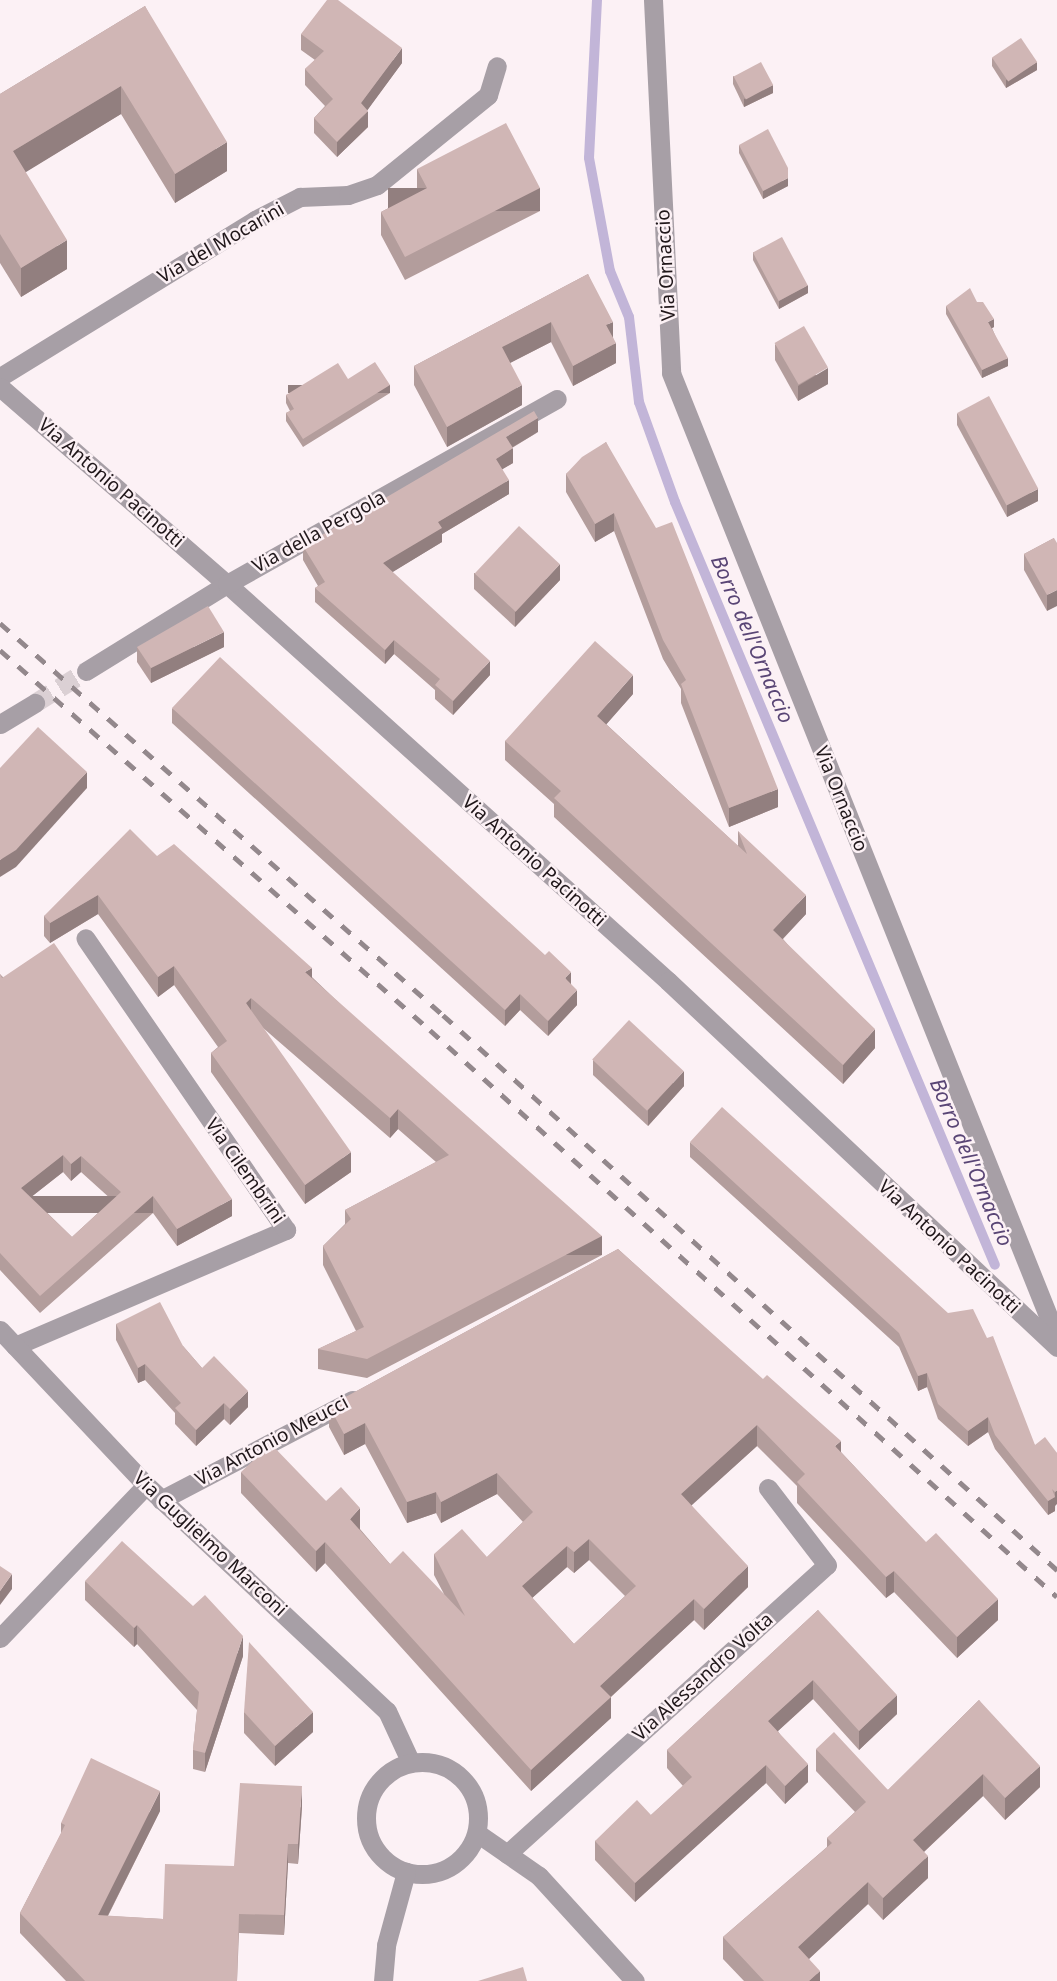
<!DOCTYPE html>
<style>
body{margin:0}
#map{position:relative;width:1057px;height:1981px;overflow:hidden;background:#fcf1f5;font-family:"Noto Sans",sans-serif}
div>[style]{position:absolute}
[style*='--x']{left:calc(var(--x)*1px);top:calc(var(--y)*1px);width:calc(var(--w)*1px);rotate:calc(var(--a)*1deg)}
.stream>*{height:10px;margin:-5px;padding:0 5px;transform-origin:5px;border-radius:5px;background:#c2b5d8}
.minor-tunnel>*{height:19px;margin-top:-9.5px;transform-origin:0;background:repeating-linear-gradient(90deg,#dbd0d4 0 19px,transparent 0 29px)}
.minor>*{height:19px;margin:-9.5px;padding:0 9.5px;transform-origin:9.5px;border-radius:9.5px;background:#a79fa6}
.tertiary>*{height:19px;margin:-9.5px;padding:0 9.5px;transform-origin:9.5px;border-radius:9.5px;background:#a79fa6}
.tertiary>.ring{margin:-9.5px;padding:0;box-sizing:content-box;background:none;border:19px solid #a79fa6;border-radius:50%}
.rail>*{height:5px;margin-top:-2.5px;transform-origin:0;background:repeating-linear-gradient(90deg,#93888c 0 12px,transparent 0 24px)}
.wall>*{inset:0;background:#b39d9c}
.shaded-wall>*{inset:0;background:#927f7f;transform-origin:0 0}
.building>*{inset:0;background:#d0b6b5;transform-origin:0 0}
span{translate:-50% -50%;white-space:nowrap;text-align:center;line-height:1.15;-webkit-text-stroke:5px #fcf1f5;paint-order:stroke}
.street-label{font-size:19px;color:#20171a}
.water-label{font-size:21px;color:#594575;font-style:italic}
</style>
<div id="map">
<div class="stream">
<div style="--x:597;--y:0;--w:158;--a:92.9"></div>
<div style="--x:589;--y:158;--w:115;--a:79.5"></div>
<div style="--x:610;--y:271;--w:50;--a:67.6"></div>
<div style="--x:629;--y:317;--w:86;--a:83.3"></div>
<div style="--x:639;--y:402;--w:106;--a:70.2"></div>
<div style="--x:675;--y:502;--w:827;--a:67.25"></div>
</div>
<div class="minor-tunnel">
<div style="--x:35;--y:703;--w:60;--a:-32.1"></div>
</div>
<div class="minor">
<div style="--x:653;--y:0;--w:373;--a:87.2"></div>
<div style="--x:671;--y:373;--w:1039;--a:68.2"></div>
<div style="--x:0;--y:377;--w:299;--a:-31.6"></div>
<div style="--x:255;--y:220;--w:51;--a:-27.1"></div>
<div style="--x:300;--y:197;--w:48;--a:-2.4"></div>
<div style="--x:348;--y:195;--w:31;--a:-19"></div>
<div style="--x:377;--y:185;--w:143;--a:-39"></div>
<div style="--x:488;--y:95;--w:30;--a:-73"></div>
<div style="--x:0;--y:387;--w:301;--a:41"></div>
<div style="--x:227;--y:584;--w:593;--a:41.99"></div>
<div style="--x:668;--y:981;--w:534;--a:43.26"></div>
<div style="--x:86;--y:671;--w:166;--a:-31.7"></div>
<div style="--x:227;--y:584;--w:378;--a:-29.3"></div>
<div style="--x:0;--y:724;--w:41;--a:-31"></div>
<div style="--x:15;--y:1346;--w:295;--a:-23.2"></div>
<div style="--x:286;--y:1230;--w:354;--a:-124.5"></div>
<div style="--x:161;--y:1500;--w:216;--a:-27.6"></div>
<div style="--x:0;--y:1638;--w:211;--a:-46.3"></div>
<div style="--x:477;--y:1833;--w:75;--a:34.7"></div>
<div style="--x:539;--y:1876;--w:142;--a:47.6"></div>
<div style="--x:507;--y:1854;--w:431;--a:-42.1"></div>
<div style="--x:827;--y:1565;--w:97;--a:-127.5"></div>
</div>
<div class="tertiary">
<div style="--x:0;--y:1330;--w:213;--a:46.7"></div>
<div style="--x:146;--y:1485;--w:330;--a:43.2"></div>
<div style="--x:387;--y:1711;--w:57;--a:65.2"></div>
<div class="ring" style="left:366px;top:1762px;width:93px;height:93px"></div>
<div style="--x:383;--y:1981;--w:36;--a:-85"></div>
<div style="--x:386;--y:1945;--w:76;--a:-74.7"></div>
</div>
<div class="rail">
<div style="--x:0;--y:623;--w:592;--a:41.5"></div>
<div style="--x:443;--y:1015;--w:828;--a:42.11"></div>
<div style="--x:0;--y:650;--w:574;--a:41.47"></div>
<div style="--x:430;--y:1030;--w:845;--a:42.12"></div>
</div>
<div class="wall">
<div style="clip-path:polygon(145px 6px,227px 171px,175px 203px,121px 114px,25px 172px,67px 269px,21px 297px,0 263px,0 94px)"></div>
<div style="clip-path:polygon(301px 34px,402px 63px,367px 110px,368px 127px,337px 157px,314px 133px,314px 118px,325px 106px,305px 85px,305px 69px,315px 60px,301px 50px)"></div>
<div style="clip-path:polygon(992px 58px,1037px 70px,1006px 88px,992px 66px)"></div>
<div style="clip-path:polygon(733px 76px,773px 93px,744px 107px,733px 84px)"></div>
<div style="clip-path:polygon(739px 145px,788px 186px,763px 199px,739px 153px)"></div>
<div style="clip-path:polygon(417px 169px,540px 211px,405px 280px,381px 235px,381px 212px,417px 193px)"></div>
<div style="clip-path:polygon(753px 252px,808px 293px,779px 309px,753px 260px)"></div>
<div style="clip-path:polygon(588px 274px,613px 337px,616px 363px,573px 386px,551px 342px,510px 363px,522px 405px,447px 447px,414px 385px,414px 366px)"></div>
<div style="clip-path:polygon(946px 306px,994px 327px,992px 328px,1008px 366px,982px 378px,946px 314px)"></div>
<div style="clip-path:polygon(775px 344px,828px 384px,798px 401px,775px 360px)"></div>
<div style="clip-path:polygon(348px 379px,390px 393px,303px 447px,286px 421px,286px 413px,290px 411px,286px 403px,286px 395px)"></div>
<div style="clip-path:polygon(957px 413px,1038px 501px,1007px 517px,957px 425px)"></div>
<div style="clip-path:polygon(538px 432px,512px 448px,513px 463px,502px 469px,509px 494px,442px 534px,442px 542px,392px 572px,490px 675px,453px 715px,435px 699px,435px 690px,394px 654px,385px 664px,315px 602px,315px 588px,318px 586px,303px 560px,303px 546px)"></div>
<div style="clip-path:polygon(606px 442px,778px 807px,729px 827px,681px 703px,681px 689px,663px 659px,614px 531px,595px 542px,566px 492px,566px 474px)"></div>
<div style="clip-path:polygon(1054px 538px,1047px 611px,1024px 570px,1024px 554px)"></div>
<div style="clip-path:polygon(474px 573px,560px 580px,515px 627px,474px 589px)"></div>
<div style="clip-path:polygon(137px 647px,224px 647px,151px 683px,137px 662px)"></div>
<div style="clip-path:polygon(633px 694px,606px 724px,738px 846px,738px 831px,806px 914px,783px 939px,875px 1048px,843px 1084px,554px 817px,554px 804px,505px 760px,505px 741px)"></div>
<div style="clip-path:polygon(172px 708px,571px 984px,577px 1005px,548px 1036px,520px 1010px,505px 1026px,172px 723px)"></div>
<div style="clip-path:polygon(157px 856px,312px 977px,602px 1255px,367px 1378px,318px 1369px,318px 1349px,356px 1331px,323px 1265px,323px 1246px,345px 1224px,345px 1210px,436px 1162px,398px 1129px,390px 1138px,262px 1027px,351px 1172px,305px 1204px,211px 1072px,211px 1053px,218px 1047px,174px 985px,158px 997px,98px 914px,50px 943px,44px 936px,44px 916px)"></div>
<div style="clip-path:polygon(evenodd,0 974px,232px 1216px,177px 1246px,153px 1213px,40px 1313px,0 1270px,0 974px,63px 1172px,71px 1181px,81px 1172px,112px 1200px,72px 1237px,31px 1197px,63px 1172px)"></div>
<div style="clip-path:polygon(593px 1060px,684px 1086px,648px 1126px,593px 1075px)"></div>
<div style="clip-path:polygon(690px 1142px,1035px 1445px,1057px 1453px,1055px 1511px,1048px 1515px,995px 1449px,988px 1432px,968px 1446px,938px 1419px,927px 1387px,918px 1391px,899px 1347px,690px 1157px)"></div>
<div style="clip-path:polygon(evenodd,618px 1249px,841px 1452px,998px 1620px,957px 1658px,894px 1592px,886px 1598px,797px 1503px,797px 1486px,757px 1446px,691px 1505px,748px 1587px,704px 1630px,694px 1620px,611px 1697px,611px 1718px,531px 1791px,325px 1563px,316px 1572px,241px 1493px,241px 1472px,326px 1501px,360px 1529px,390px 1564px,444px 1594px,434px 1575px,434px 1554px,487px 1557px,523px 1522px,497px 1494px,441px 1523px,436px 1513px,407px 1523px,365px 1444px,344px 1455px,329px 1427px,329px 1406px,618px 1249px,589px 1560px,625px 1596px,574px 1644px,532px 1598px,567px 1567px,574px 1573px,589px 1560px)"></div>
<div style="clip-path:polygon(116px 1324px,183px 1346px,202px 1368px,248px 1407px,230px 1425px,224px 1419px,196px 1446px,175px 1424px,175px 1413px,145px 1380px,138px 1383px,116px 1340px)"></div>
<div style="clip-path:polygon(85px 1581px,243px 1656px,205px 1772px,193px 1769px,193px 1750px,197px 1710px,137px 1644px,134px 1647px,85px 1600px)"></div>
<div style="clip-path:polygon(818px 1610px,897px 1714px,859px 1750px,813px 1699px,778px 1731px,808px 1782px,785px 1804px,766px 1783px,635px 1902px,595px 1860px,595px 1841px,651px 1815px,683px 1786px,667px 1768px,667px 1750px)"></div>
<div style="clip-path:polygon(979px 1700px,1040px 1787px,1005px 1820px,983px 1796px,924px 1852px,928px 1878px,883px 1920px,868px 1904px,809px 1959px,820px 1981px,744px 1981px,723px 1959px,723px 1937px,827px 1847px,827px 1838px,855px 1812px,816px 1771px,816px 1749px,888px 1790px)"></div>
<div style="clip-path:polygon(244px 1712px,313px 1732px,275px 1766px,244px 1733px)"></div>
<div style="clip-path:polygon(302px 1806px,298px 1864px,288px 1863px,284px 1935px,239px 1933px,237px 1981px,66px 1981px,20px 1933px,20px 1913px,61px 1834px,61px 1823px,160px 1811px,108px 1916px,163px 1919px,234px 1866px)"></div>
</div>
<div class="shaded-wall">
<div style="clip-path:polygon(402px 48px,402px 63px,361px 119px,368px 111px,368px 127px,337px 157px,337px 142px,361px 103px)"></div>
<div style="clip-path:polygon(1037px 62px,1037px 70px,1006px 88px,1006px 80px)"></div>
<div style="clip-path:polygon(773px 85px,773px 93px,744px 107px,744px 99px)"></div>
<div style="clip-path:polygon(121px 86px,121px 114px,13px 180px,13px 151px)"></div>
<div style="clip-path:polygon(227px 142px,227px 171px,175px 203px,175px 174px)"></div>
<div style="clip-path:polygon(788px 178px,788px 186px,763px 199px,763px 191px)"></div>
<div style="left:540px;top:188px;width:23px;height:152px;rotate:90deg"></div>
<div style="clip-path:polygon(67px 240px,67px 269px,21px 297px,21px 268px)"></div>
<div style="clip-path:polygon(808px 285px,808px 293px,779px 309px,779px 301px)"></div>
<div style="clip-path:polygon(994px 319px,994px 327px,988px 330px,988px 322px)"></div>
<div style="clip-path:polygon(551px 322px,551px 342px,502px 367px,502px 347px)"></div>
<div style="clip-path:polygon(613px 322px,613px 341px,606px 325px)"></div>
<div style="clip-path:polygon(616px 343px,616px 363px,573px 386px,573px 366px)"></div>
<div style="clip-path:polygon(1008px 358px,1008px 366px,982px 378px,982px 370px)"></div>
<div style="clip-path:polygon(828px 368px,828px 384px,798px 401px,798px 386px)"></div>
<div style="left:390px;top:385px;width:8px;height:102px;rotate:90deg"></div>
<div style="clip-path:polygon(522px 385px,522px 405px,447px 447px,447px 427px)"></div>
<div style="clip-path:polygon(538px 418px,538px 432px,506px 451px,506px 437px)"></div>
<div style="clip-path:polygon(513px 448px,513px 463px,496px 473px,496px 459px)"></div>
<div style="clip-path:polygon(509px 480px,509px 494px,442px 534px,442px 542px,383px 578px,383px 563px,438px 522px)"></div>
<div style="clip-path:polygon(1038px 489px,1038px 501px,1007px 517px,1007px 505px)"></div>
<div style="clip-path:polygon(614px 513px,614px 531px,595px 542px,595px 524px)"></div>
<div style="clip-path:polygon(560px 564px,560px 580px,515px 627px,515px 612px)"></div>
<div style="clip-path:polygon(1057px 590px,1057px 606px,1047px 611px,1047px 595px)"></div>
<div style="clip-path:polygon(224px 632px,224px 647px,151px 683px,151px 668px)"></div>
<div style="clip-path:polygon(394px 640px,394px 654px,385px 664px,385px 650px)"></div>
<div style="clip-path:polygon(490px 661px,490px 675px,453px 715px,453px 701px)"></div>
<div style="clip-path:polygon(633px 675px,633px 694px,597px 735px,597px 716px)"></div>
<div style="clip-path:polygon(87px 772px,87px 788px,16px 867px,0 877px,0 860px)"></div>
<div style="clip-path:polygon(778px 789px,778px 807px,729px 827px,729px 808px)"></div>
<div style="clip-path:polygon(98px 895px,98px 914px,50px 943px,50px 923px)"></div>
<div style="clip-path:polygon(806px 895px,806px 914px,773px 949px,773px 930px)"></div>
<div style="clip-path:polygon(174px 966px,174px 985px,158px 997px,158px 977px)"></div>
<div style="clip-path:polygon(312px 968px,312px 987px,305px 972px)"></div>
<div style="clip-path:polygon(571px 972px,571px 987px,565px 978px)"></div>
<div style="clip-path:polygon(577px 990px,577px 1005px,548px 1036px,548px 1021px)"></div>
<div style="clip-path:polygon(520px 994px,520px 1010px,505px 1026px,505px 1010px)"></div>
<div style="clip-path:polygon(251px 998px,251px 1018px,246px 1003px)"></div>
<div style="clip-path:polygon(875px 1029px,875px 1048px,843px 1084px,843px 1065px)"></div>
<div style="clip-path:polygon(684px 1071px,684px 1086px,648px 1126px,648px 1110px)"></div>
<div style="clip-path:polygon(398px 1109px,398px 1129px,390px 1138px,390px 1118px)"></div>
<div style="clip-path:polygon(351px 1152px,351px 1172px,305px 1204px,305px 1185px)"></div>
<div style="clip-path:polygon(63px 1155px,63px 1172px,21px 1205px,21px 1188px)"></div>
<div style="clip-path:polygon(81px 1156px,81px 1172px,71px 1181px,71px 1164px)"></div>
<div style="left:153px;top:1196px;width:17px;height:151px;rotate:90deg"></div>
<div style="clip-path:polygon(232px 1199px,232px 1216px,177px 1246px,177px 1229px)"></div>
<div style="left:602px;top:1236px;width:19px;height:265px;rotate:90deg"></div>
<div style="clip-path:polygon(145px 1364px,145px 1380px,138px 1383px,138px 1368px)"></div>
<div style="clip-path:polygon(927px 1373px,927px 1387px,918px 1391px,918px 1376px)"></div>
<div style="clip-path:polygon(248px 1391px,248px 1407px,230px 1425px,230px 1409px)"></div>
<div style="clip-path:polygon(224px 1403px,224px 1419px,196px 1446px,196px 1430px)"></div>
<div style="clip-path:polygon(988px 1417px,988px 1432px,968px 1446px,968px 1431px)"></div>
<div style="clip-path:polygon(365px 1423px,365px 1444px,344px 1455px,344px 1434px)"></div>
<div style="clip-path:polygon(757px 1425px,757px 1446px,681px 1515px,681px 1494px)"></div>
<div style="clip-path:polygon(841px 1441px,841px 1462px,835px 1446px)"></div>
<div style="clip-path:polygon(497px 1473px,497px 1494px,441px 1523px,441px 1502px)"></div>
<div style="clip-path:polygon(1057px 1490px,1057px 1504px,1055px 1506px,1055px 1511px,1048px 1515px,1048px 1501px,1055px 1497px,1055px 1492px)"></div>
<div style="clip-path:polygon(436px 1492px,436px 1513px,407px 1523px,407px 1502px)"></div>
<div style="clip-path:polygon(360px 1508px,360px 1529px,350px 1540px,350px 1519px)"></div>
<div style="clip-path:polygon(589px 1539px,589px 1560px,574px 1573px,574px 1552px)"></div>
<div style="clip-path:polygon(325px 1542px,325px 1563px,316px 1572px,316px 1551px)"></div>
<div style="clip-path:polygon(567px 1546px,567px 1567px,522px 1607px,522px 1586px)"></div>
<div style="clip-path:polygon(748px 1566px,748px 1587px,704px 1630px,704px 1609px)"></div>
<div style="clip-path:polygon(894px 1571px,894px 1592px,886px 1598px,886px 1577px)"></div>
<div style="clip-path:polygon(12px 1574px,12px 1589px,0 1605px,0 1591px)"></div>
<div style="clip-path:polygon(694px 1599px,694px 1620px,604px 1703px,611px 1697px,611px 1718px,531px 1791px,531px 1770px,600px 1686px)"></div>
<div style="clip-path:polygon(998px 1599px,998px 1620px,957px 1658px,957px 1637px)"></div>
<div style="clip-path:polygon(137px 1625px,137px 1644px,134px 1647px,134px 1628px)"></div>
<div style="clip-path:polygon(243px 1636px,243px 1656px,205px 1772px,205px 1753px)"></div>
<div style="clip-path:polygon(813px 1680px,813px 1699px,768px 1740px,768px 1721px)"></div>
<div style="clip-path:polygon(897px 1695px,897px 1714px,859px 1750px,859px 1731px)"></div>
<div style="clip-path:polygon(313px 1712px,313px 1732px,275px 1766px,275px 1746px)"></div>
<div style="clip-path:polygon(808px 1764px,808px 1782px,785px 1804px,785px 1786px)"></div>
<div style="clip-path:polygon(766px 1765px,766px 1783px,635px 1902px,635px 1883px)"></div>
<div style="clip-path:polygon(1040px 1766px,1040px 1787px,1005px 1820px,1005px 1798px)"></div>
<div style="clip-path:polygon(983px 1774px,983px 1796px,913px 1862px,913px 1840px)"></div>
<div style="clip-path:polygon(302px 1786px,302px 1806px,298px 1864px,298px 1844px)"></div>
<div style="clip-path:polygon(160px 1791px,160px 1811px,98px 1935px,98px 1915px)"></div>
<div style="clip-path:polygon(288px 1844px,288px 1863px,284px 1935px,284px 1915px)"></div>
<div style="clip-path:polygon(928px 1856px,928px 1878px,883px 1920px,883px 1898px)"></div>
<div style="clip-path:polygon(868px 1882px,868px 1904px,798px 1969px,798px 1947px)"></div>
<div style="clip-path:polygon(820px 1971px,820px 1981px,809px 1981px)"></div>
</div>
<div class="building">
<div style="clip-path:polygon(327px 0,338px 0,402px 48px,361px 103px,368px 111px,337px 142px,314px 118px,333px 99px,305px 69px,324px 51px,301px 34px)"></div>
<div style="clip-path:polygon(145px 6px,227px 142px,175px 174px,121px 86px,13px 151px,67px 240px,21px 268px,0 234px,0 94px)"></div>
<div style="left:1021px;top:38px;width:29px;height:35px;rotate:56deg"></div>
<div style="left:761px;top:62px;width:26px;height:31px;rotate:62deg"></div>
<div style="clip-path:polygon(506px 123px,540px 188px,405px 257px,381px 212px,427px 188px,417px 169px)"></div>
<div style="clip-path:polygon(768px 129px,788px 168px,788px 178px,763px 191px,739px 145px)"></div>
<div style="left:782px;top:237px;width:55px;height:33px;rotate:62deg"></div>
<div style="clip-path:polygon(588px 274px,613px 322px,606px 325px,616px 343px,573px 366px,551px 322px,502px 347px,522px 385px,447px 427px,414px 366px)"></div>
<div style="clip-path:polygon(970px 288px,977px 302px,983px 302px,994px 319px,988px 322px,1008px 358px,982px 370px,946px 306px)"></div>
<div style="left:804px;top:326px;width:48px;height:34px;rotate:60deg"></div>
<div style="clip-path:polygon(375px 362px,390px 385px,303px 439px,286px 413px,294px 409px,286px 395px,338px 363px,348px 379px)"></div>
<div style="left:989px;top:396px;width:105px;height:36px;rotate:62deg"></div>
<div style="clip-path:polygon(534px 411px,538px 418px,506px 437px,513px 448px,496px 459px,509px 480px,438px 522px,442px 528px,383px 563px,490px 661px,453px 701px,435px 685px,440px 679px,394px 640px,385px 650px,315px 588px,325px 582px,303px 546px)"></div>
<div style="clip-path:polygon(606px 442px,656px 528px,672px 522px,778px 789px,729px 808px,681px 684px,686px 680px,663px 640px,614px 513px,595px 524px,566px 474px,582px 457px)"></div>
<div style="left:519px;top:526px;width:56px;height:65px;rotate:43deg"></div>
<div style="clip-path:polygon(1054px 538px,1057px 543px,1057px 590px,1047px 595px,1024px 554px)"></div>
<div style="clip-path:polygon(208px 606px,224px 632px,151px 668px,137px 647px)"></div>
<div style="clip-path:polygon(595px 641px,633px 675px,597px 716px,747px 854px,738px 831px,806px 895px,773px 930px,875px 1029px,843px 1065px,554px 798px,561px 791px,505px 741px)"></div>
<div style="clip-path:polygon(220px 657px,545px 955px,549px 951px,571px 972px,565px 978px,577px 990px,548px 1021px,520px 994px,505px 1010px,172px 708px)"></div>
<div style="clip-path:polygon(38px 727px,87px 772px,16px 850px,0 860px,0 768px)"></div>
<div style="clip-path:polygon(130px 829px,157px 856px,174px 844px,312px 968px,305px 972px,602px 1236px,367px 1359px,318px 1349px,364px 1327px,323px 1246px,351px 1219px,345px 1210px,449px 1155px,398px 1109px,390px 1118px,251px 998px,246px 1003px,351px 1152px,305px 1185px,211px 1053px,227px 1041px,174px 966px,158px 977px,98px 895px,50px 923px,44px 916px)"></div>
<div style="clip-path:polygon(evenodd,54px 943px,232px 1199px,177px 1229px,153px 1196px,40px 1296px,0 1253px,0 974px,2px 978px,54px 943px,63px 1155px,71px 1164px,81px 1156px,121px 1192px,72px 1237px,21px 1188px,63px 1155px)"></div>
<div style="left:629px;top:1020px;width:75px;height:54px;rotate:43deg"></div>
<div style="clip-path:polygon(722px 1107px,948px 1313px,973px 1309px,987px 1338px,993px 1336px,1035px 1445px,1045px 1437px,1057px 1453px,1057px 1490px,1055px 1492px,1052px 1489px,1055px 1497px,1048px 1501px,995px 1435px,988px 1417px,968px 1431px,938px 1404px,927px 1373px,918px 1376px,899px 1333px,690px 1142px)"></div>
<div style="clip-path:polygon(evenodd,618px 1249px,763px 1379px,767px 1375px,841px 1441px,835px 1446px,926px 1542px,936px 1533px,998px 1599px,957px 1637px,894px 1571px,886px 1577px,797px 1482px,805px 1474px,757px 1425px,681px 1494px,748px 1566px,704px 1609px,694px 1599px,600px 1686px,611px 1697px,531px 1770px,325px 1542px,316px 1551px,241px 1472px,271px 1444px,326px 1501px,341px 1487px,360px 1508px,350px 1519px,390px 1564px,403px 1551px,465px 1616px,434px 1554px,462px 1529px,487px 1557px,533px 1512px,497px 1473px,441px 1502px,436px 1492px,407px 1502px,365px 1423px,344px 1434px,329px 1406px,618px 1249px,589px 1539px,636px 1586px,574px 1644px,522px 1586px,567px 1546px,574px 1552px,589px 1539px)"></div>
<div style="clip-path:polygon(160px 1302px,183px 1346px,202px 1368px,214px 1356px,248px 1391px,230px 1409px,224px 1403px,196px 1430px,175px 1408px,181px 1403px,145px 1364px,138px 1368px,116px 1324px)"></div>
<div style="clip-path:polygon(122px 1541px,193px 1606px,205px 1595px,243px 1636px,205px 1753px,193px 1750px,199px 1692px,137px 1625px,134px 1628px,85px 1581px)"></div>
<div style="clip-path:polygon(0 1566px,12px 1574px,0 1591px)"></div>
<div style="clip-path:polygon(818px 1610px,897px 1695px,859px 1731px,813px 1680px,768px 1721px,808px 1764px,785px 1786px,766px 1765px,635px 1883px,595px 1841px,637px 1800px,651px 1815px,692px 1777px,667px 1750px)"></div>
<div style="clip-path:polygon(249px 1642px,313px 1712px,275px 1746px,244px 1712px)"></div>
<div style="clip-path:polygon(979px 1700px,1040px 1766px,1005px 1798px,983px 1774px,913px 1840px,928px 1856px,883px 1898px,868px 1882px,798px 1947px,820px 1971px,809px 1981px,764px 1981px,723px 1937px,832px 1843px,827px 1838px,866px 1802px,816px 1749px,834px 1732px,888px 1790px)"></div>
<div style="clip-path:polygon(91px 1758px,160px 1791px,98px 1915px,163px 1919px,165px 1864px,234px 1866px,240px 1783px,302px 1786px,298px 1844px,288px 1844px,284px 1915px,239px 1914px,237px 1981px,85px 1981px,20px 1913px,65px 1825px,61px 1823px)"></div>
<div style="clip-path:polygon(523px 1967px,527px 1981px,478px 1981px)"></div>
</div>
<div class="street-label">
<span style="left:221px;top:243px;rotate:-30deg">Via del Mocarini</span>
<span style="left:666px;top:265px;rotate:-93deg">Via Ornaccio</span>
<span style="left:111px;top:483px;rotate:41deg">Via Antonio Pacinotti</span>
<span style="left:319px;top:532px;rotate:-29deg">Via della Pergola</span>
<span style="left:841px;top:799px;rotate:68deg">Via Ornaccio</span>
<span style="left:534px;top:861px;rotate:42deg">Via Antonio Pacinotti</span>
<span style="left:245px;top:1171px;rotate:55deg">Via Cilembrini</span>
<span style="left:949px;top:1247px;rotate:43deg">Via Antonio Pacinotti</span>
<span style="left:272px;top:1441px;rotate:-28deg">Via Antonio Meucci</span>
<span style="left:210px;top:1544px;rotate:43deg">Via Guglielmo Marconi</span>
<span style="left:703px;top:1677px;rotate:-42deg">Via Alessandro Volta</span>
</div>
<div class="water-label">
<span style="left:753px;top:639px;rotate:67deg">Borro dell'Ornaccio</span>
<span style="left:972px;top:1162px;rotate:67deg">Borro dell'Ornaccio</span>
</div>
</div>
